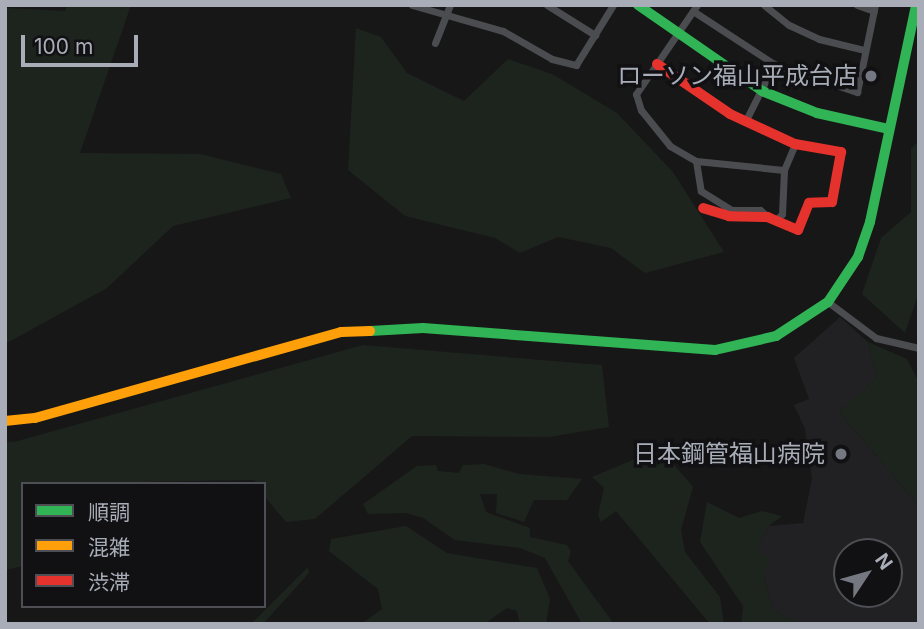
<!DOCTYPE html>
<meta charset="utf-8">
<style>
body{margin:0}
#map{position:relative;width:924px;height:629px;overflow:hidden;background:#171717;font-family:Inter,"Noto Sans JP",sans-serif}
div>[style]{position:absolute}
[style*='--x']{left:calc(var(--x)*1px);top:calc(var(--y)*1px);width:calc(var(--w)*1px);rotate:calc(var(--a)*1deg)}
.built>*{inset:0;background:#212123}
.green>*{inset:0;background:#1d241e}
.street>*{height:7px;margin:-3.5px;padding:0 3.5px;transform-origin:3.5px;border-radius:3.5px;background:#4b4c50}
.fast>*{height:10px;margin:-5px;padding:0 5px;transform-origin:5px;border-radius:5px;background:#30b455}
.slow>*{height:10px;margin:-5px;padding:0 5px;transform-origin:5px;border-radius:5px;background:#ff9f0a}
.jam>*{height:10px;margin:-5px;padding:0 5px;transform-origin:5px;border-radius:5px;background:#e5322d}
.dots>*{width:19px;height:19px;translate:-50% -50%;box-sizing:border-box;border:4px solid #111113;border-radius:50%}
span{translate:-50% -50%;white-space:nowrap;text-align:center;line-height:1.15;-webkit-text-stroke:7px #111113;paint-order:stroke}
.poi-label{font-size:24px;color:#a8adb8}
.right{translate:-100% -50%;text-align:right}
.frame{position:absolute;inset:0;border:7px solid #a8adb8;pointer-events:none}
.legend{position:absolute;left:21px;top:482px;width:245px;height:126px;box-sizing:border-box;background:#111113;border:2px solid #4d4f55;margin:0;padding:9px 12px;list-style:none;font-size:21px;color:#a8adb8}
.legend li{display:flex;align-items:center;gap:14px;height:35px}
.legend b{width:35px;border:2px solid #4d4f55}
.north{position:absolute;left:833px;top:538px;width:70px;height:70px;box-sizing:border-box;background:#111113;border:2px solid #4d4f55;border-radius:50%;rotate:54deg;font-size:19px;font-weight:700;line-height:28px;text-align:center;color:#a8adb8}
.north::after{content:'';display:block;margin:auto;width:24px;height:32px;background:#757880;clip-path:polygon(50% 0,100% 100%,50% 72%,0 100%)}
.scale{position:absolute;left:21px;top:35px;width:117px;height:32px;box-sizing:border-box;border:4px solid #a8adb8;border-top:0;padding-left:9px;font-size:21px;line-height:24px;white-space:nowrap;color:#a8adb8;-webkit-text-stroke:5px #111113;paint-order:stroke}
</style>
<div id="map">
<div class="built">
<div style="clip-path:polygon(evenodd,840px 317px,868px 342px,877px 377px,839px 412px,919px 506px,919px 624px,801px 624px,773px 610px,756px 548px,769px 526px,803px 523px,812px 479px,805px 429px,794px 405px,809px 399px,794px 358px,840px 317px,847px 552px,889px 552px,889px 594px,847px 594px,847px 552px)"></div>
</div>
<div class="green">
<div style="clip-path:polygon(68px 5px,131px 5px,80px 153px,200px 154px,281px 174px,291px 198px,173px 226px,107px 288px,5px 344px,5px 8px,65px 11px)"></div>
<div style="clip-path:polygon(356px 28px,381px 37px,407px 73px,464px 101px,508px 59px,554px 75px,617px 113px,673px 172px,724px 252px,645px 273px,611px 248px,558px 237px,520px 253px,495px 238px,405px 216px,348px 170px)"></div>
<div style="clip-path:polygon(919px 141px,919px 292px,905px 333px,862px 294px,881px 238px,911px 212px,911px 149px)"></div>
<div style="clip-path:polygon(868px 342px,907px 359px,919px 383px,919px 506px,839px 412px,877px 377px)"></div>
<div style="clip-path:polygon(363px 345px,602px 365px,609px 427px,549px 437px,412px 436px,315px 519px,286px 522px,264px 496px,264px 484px,252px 480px,23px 484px,23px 566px,5px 570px,5px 441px,14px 442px)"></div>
<div style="clip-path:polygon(647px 454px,674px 465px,693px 487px,681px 530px,685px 552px,720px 597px,724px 624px,710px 624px,616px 511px,601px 522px,598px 515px,604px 488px,592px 477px)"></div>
<div style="clip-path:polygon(484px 464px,519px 474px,582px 479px,567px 500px,534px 500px,524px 522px,496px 513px,497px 494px,480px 494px,486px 512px,530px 528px,530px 537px,567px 545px,571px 551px,568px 561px,614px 624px,582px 624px,545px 558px,520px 548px,455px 540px,423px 518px,406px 513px,368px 514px,363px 504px,417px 466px,436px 465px,438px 471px,459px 473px,463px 465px)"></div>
<div style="clip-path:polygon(707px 502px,739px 518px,762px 511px,782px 516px,769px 526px,756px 548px,771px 559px,763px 574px,773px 610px,801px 624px,741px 624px,743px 606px,700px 542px)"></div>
<div style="clip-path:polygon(406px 526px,447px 553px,537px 568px,550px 599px,546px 624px,520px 624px,517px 611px,507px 608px,484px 624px,361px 624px,382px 609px,378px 589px,329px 551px,331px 539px)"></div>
<div style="clip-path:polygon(308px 567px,309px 573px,263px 624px,251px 624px)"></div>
</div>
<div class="street">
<div style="--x:412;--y:5;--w:95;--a:15.9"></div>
<div style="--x:503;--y:31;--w:56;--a:29.7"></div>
<div style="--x:552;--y:59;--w:25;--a:14"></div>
<div style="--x:576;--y:65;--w:70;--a:-58.3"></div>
<div style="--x:547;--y:5;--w:57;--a:32"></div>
<div style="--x:697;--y:5;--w:108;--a:124.4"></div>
<div style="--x:636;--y:94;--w:17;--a:73"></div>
<div style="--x:641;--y:110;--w:46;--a:51.1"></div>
<div style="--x:670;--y:146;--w:30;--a:30"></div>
<div style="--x:696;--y:161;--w:88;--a:5.8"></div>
<div style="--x:784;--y:170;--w:44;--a:92.6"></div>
<div style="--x:782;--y:214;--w:10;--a:135"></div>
<div style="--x:764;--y:5;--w:32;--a:39"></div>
<div style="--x:789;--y:25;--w:33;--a:25"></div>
<div style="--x:819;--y:39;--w:46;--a:13.7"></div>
<div style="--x:857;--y:5;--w:18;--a:19"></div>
<div style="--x:693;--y:11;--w:97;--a:33.2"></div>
<div style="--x:774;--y:64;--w:88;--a:18.6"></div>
<div style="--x:857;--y:92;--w:89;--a:-78.3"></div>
<div style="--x:435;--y:43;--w:41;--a:-68.5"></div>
<div style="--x:746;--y:120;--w:63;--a:-63.4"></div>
<div style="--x:696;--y:161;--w:30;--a:81"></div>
<div style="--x:701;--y:191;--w:36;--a:32"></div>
<div style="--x:731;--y:210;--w:29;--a:0"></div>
<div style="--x:760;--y:210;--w:11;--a:41"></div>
<div style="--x:784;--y:170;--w:28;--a:-67"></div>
<div style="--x:828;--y:302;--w:60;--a:36.9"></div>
<div style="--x:876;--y:338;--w:44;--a:13.1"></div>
</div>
<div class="fast">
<div style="--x:638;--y:5;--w:151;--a:34.7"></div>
<div style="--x:762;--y:91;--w:59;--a:21.8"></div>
<div style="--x:817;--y:113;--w:74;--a:12.5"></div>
<div style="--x:370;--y:331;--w:53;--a:-3.2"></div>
<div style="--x:423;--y:328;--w:293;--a:4.3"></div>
<div style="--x:715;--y:350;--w:63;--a:-12.9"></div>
<div style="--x:776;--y:336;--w:62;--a:-33.2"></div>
<div style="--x:828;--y:302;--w:54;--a:-56.3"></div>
<div style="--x:858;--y:257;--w:37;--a:-71"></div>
<div style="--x:870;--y:222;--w:222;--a:-78"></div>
</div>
<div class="slow">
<div style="--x:5;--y:421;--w:30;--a:-6"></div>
<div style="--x:35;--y:418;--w:318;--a:-15.7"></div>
<div style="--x:341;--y:332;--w:29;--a:-2"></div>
</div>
<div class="jam">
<div style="--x:657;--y:64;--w:88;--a:34.4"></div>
<div style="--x:730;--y:114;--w:72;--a:24.8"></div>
<div style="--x:795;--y:144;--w:47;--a:9.9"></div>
<div style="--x:841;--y:152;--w:51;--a:100.2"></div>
<div style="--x:832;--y:202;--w:23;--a:178"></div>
<div style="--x:809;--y:203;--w:29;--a:112"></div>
<div style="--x:798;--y:230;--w:33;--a:-157"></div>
<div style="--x:768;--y:217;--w:39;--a:-179"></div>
<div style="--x:729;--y:216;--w:27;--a:-163"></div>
</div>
<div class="dots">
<div style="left:871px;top:76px;background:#757880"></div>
<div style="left:841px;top:454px;background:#757880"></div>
</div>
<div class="poi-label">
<span class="right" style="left:857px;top:76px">ローソン福山平成台店</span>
<span class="right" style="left:825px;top:454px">日本鋼管福山病院</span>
</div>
<div class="frame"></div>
<ul class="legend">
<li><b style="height:9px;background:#30b455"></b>順調</li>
<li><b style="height:9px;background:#ff9f0a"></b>混雑</li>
<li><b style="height:9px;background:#e5322d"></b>渋滞</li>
</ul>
<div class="north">N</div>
<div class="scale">100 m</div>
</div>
